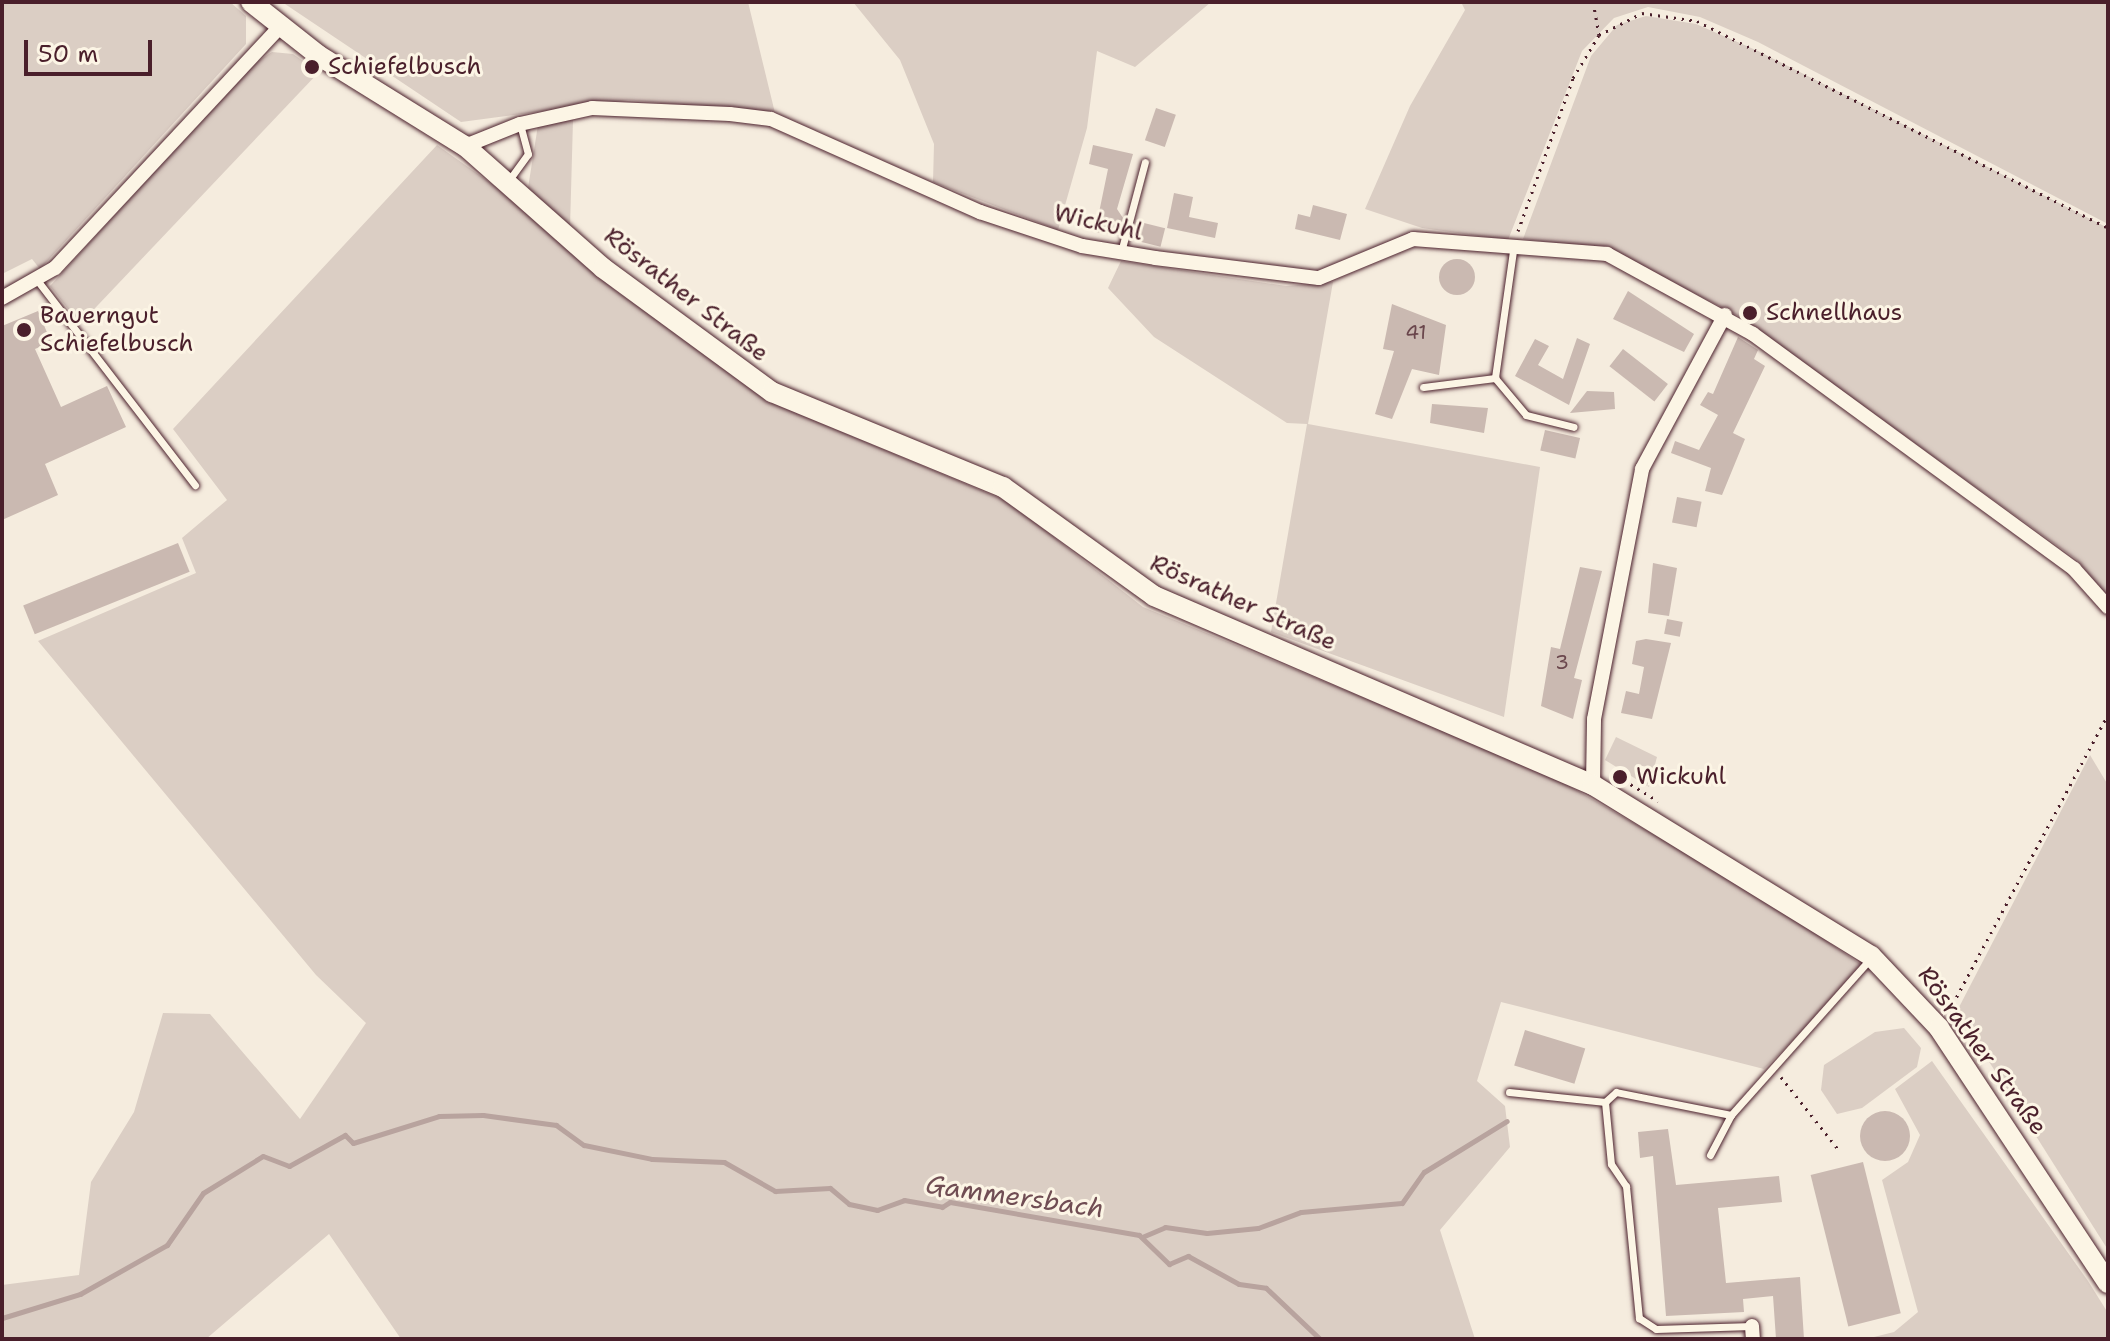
<!DOCTYPE html>
<meta charset="utf-8">
<style>
body{margin:0}
#map{position:relative;width:2110px;height:1341px;overflow:hidden;background:#f5ecde;font-family:"Shantell Sans",sans-serif}
div>[style]{position:absolute}
[style*='--x']{left:calc(var(--x)*1px);top:calc(var(--y)*1px);width:calc(var(--w)*1px);rotate:calc(var(--a)*1deg)}
.green>*{inset:0;background:#dbcec4}
.stream>*{height:5px;margin:-2.5px;padding:0 2.5px;transform-origin:2.5px;border-radius:2.5px;background:#b8a39e}
.building>*{inset:0;background:#cab9b1;transform-origin:0 0}
.round{border-radius:50%}
.path>*{height:3px;margin-top:-1.5px;transform-origin:0;background:repeating-linear-gradient(90deg,#4a1f2b 0 2px,transparent 0 8px)}
.roads{filter:drop-shadow(0 0 2px #4a1f2b) drop-shadow(0 0 2px #4a1f2b)}
.lane>*{height:7px;margin:-3.5px;padding:0 3.5px;transform-origin:3.5px;border-radius:3.5px;background:#fcf5e5}
.street>*{height:14px;margin:-7px;padding:0 7px;transform-origin:7px;border-radius:7px;background:#fcf5e5}
.secondary>*{height:20px;margin:-10px;padding:0 10px;transform-origin:10px;border-radius:10px;background:#fcf5e5}
.dots>*{width:22px;height:22px;translate:-50% -50%;box-sizing:border-box;border:4px solid #fcf5e5;border-radius:50%}
span{translate:-50% -50%;white-space:nowrap;text-align:center;line-height:1.15;-webkit-text-stroke:6px #fcf5e5;paint-order:stroke}
.number-label{font-size:20px;color:#6a464c}
.number-label span{-webkit-text-stroke-width:0}
.poi-label{font-size:24px;color:#4a1f2b}
.left{translate:0 -50%;text-align:left}
.street-label{font-size:24px;color:#4a1f2b}
.water-label{font-size:26px;color:#704d53;font-style:italic}
.frame{position:absolute;inset:0;border:4px solid #4a1f2b;pointer-events:none}
.scale{position:absolute;left:24px;top:40px;width:128px;height:36px;box-sizing:border-box;border:4px solid #4a1f2b;border-top:0;padding-left:10px;font-size:24px;line-height:28px;white-space:nowrap;color:#4a1f2b;-webkit-text-stroke:6px #fcf5e5;paint-order:stroke}
</style>
<div id="map">
<div class="green">
<div style="clip-path:polygon(2px 2px,230px 2px,246px 16px,246px 44px,40px 269px,32px 259px,2px 274px)"></div>
<div style="clip-path:polygon(282px 2px,748px 2px,775px 113px,628px 100px,461px 122px)"></div>
<div style="clip-path:polygon(853px 2px,1211px 2px,1135px 67px,1097px 51px,1087px 128px,1058px 230px,933px 182px,934px 144px,900px 60px)"></div>
<div style="clip-path:polygon(1461px 2px,2108px 2px,2108px 224px,1758px 42px,1700px 17px,1648px 7px,1614px 18px,1582px 51px,1508px 240px,1422px 228px,1365px 209px,1410px 106px,1465px 10px)"></div>
<div style="clip-path:polygon(1646px 16px,1696px 24px,1758px 51px,2108px 228px,2108px 597px,2076px 559px,1735px 314px,1608px 249px,1523px 239px,1591px 56px,1617px 25px)"></div>
<div style="clip-path:polygon(272px 52px,293px 54px,319px 72px,80px 324px,50px 286px,252px 65px)"></div>
<div style="clip-path:polygon(573px 120px,570px 228px,528px 188px,538px 125px)"></div>
<div style="clip-path:polygon(437px 145px,523px 206px,616px 291px,782px 407px,1009px 502px,1143px 607px,1545px 772px,1767px 900px,1866px 968px,1764px 1069px,1501px 1002px,1477px 1081px,1505px 1106px,1510px 1147px,1440px 1230px,1475px 1339px,401px 1339px,329px 1234px,206px 1339px,2px 1339px,2px 1285px,79px 1275px,91px 1182px,134px 1112px,163px 1013px,210px 1014px,300px 1119px,366px 1023px,316px 975px,38px 641px,196px 573px,182px 538px,227px 500px,173px 429px)"></div>
<div style="clip-path:polygon(1121px 261px,1286px 286px,1333px 282px,1308px 424px,1540px 467px,1504px 717px,1271px 632px,1307px 424px,1287px 423px,1154px 337px,1108px 288px)"></div>
<div style="clip-path:polygon(1616px 737px,1657px 757px,1649px 787px,1605px 760px)"></div>
<div style="clip-path:polygon(2090px 755px,2108px 785px,2108px 1250px,1957px 1011px)"></div>
<div style="clip-path:polygon(1904px 1028px,1921px 1048px,1917px 1067px,1862px 1108px,1837px 1114px,1821px 1090px,1824px 1065px,1875px 1032px)"></div>
<div style="clip-path:polygon(1932px 1061px,2088px 1281px,2108px 1313px,2108px 1339px,1866px 1339px,1894px 1332px,1918px 1312px,1882px 1180px,1908px 1162px,1920px 1135px,1895px 1089px)"></div>
</div>
<div class="stream">
<div style="--x:1142;--y:1237;--w:25;--a:-23"></div>
<div style="--x:1165;--y:1227;--w:42;--a:8.1"></div>
<div style="--x:1207;--y:1233;--w:51;--a:-5.6"></div>
<div style="--x:1258;--y:1228;--w:46;--a:-20.4"></div>
<div style="--x:1301;--y:1212;--w:101;--a:-5.1"></div>
<div style="--x:1402;--y:1203;--w:38;--a:-55"></div>
<div style="--x:1424;--y:1172;--w:97;--a:-31.6"></div>
<div style="--x:2;--y:1318;--w:82;--a:-17.1"></div>
<div style="--x:80;--y:1294;--w:100;--a:-29.4"></div>
<div style="--x:167;--y:1245;--w:63;--a:-55.3"></div>
<div style="--x:203;--y:1193;--w:70;--a:-31.7"></div>
<div style="--x:263;--y:1156;--w:28;--a:21"></div>
<div style="--x:289;--y:1166;--w:64;--a:-29"></div>
<div style="--x:345;--y:1135;--w:11;--a:45"></div>
<div style="--x:353;--y:1143;--w:90;--a:-17.4"></div>
<div style="--x:439;--y:1116;--w:44;--a:-1.3"></div>
<div style="--x:483;--y:1115;--w:74;--a:7.8"></div>
<div style="--x:556;--y:1125;--w:34;--a:36"></div>
<div style="--x:584;--y:1145;--w:69;--a:11.6"></div>
<div style="--x:652;--y:1159;--w:72;--a:2.4"></div>
<div style="--x:724;--y:1162;--w:59;--a:29.6"></div>
<div style="--x:775;--y:1191;--w:55;--a:-3.1"></div>
<div style="--x:830;--y:1188;--w:25;--a:40"></div>
<div style="--x:849;--y:1204;--w:29;--a:12"></div>
<div style="--x:877;--y:1210;--w:29;--a:-20"></div>
<div style="--x:904;--y:1200;--w:39;--a:10"></div>
<div style="--x:942;--y:1207;--w:9;--a:-32"></div>
<div style="--x:950;--y:1202;--w:192;--a:9.9"></div>
<div style="--x:1139;--y:1235;--w:42;--a:44"></div>
<div style="--x:1169;--y:1264;--w:21;--a:-23"></div>
<div style="--x:1188;--y:1256;--w:58;--a:28.8"></div>
<div style="--x:1239;--y:1284;--w:27;--a:8"></div>
<div style="--x:1266;--y:1288;--w:74;--a:43.4"></div>
</div>
<div class="building">
<div style="left:1156px;top:108px;width:21px;height:34px;rotate:19deg"></div>
<div style="clip-path:polygon(1093px 145px,1133px 154px,1117px 209px,1123px 218px,1119px 236px,1095px 232px,1108px 169px,1089px 164px)"></div>
<div style="clip-path:polygon(1174px 193px,1193px 197px,1189px 217px,1218px 223px,1215px 238px,1167px 228px)"></div>
<div style="clip-path:polygon(1313px 205px,1347px 214px,1340px 240px,1295px 229px,1298px 214px,1310px 217px)"></div>
<div style="left:1136px;top:221px;width:30px;height:19px;rotate:14deg"></div>
<div class="round" style="left:1439px;top:259px;width:36px;height:36px"></div>
<div style="clip-path:polygon(1628px 291px,1694px 334px,1684px 352px,1613px 319px)"></div>
<div style="clip-path:polygon(1392px 304px,1446px 325px,1439px 375px,1412px 369px,1392px 419px,1375px 414px,1394px 351px,1383px 349px)"></div>
<div style="clip-path:polygon(38px 311px,51px 342px,35px 349px,61px 407px,107px 386px,126px 427px,45px 464px,58px 495px,2px 520px,2px 326px)"></div>
<div style="clip-path:polygon(1738px 337px,1758px 350px,1754px 359px,1765px 366px,1733px 433px,1745px 439px,1722px 495px,1705px 491px,1711px 468px,1671px 453px,1675px 441px,1699px 450px,1718px 415px,1700px 405px,1708px 392px,1713px 394px)"></div>
<div style="clip-path:polygon(1577px 338px,1590px 344px,1569px 405px,1515px 376px,1535px 339px,1549px 346px,1538px 365px,1563px 379px)"></div>
<div style="left:1623px;top:349px;width:57px;height:22px;rotate:38deg"></div>
<div style="clip-path:polygon(1587px 391px,1614px 392px,1615px 409px,1570px 413px)"></div>
<div style="clip-path:polygon(1432px 404px,1488px 408px,1484px 433px,1430px 423px)"></div>
<div style="left:1545px;top:430px;width:36px;height:21px;rotate:13deg"></div>
<div style="left:1677px;top:497px;width:25px;height:26px;rotate:11deg"></div>
<div style="left:178px;top:543px;width:31px;height:167px;rotate:68deg"></div>
<div style="clip-path:polygon(1653px 563px,1677px 568px,1669px 616px,1648px 613px)"></div>
<div style="clip-path:polygon(1580px 567px,1602px 571px,1574px 678px,1582px 680px,1573px 719px,1541px 706px,1551px 647px,1560px 649px)"></div>
<div style="left:1667px;top:619px;width:16px;height:15px;rotate:11deg"></div>
<div style="clip-path:polygon(1646px 639px,1671px 643px,1652px 719px,1621px 713px,1626px 691px,1639px 694px,1644px 667px,1632px 664px,1636px 641px)"></div>
<div style="left:1525px;top:1030px;width:63px;height:37px;rotate:17deg"></div>
<div class="round" style="left:1860px;top:1111px;width:50px;height:50px"></div>
<div style="clip-path:polygon(1668px 1129px,1676px 1185px,1779px 1176px,1782px 1202px,1718px 1208px,1726px 1283px,1800px 1277px,1804px 1339px,1776px 1339px,1773px 1296px,1743px 1299px,1744px 1312px,1666px 1316px,1653px 1156px,1640px 1158px,1638px 1132px)"></div>
<div style="left:1863px;top:1162px;width:156px;height:54px;rotate:76deg"></div>
</div>
<div class="path">
<div style="--x:1599;--y:35;--w:48;--a:-27.1"></div>
<div style="--x:1642;--y:13;--w:56;--a:8.3"></div>
<div style="--x:1697;--y:21;--w:458;--a:26.7"></div>
<div style="--x:1518;--y:231;--w:163;--a:-70.2"></div>
<div style="--x:1573;--y:78;--w:50;--a:-58.8"></div>
<div style="--x:1599;--y:35;--w:34;--a:-100"></div>
<div style="--x:1617;--y:776;--w:48;--a:31.4"></div>
<div style="--x:1949;--y:1011;--w:336;--a:-61.8"></div>
<div style="--x:1781;--y:1077;--w:92;--a:51.6"></div>
</div>
<div class="roads">
<div class="lane">
<div style="--x:509;--y:180;--w:32;--a:-54"></div>
<div style="--x:528;--y:154;--w:31;--a:-105"></div>
<div style="--x:1513;--y:251;--w:128;--a:98.1"></div>
<div style="--x:1495;--y:378;--w:48;--a:50"></div>
<div style="--x:1526;--y:415;--w:49;--a:14"></div>
<div style="--x:1121;--y:252;--w:93;--a:-75.1"></div>
<div style="--x:37;--y:280;--w:259;--a:52.4"></div>
<div style="--x:1423;--y:387;--w:73;--a:-7.1"></div>
<div style="--x:1509;--y:1092;--w:97;--a:5.9"></div>
<div style="--x:1731;--y:1115;--w:117;--a:-168.7"></div>
<div style="--x:1616;--y:1092;--w:15;--a:138"></div>
<div style="--x:1605;--y:1102;--w:62;--a:84.5"></div>
<div style="--x:1611;--y:1164;--w:27;--a:56"></div>
<div style="--x:1626;--y:1186;--w:133;--a:84.4"></div>
<div style="--x:1639;--y:1318;--w:20;--a:33"></div>
<div style="--x:1656;--y:1329;--w:96;--a:-1.8"></div>
<div style="--x:1710;--y:1155;--w:45;--a:-62.3"></div>
<div style="--x:1731;--y:1115;--w:208;--a:-48.3"></div>
</div>
<div class="street">
<div style="--x:465;--y:146;--w:59;--a:-21.8"></div>
<div style="--x:520;--y:124;--w:74;--a:-12.5"></div>
<div style="--x:592;--y:108;--w:138;--a:2.5"></div>
<div style="--x:730;--y:114;--w:41;--a:7"></div>
<div style="--x:771;--y:119;--w:229;--a:24"></div>
<div style="--x:980;--y:212;--w:108;--a:18.4"></div>
<div style="--x:1082;--y:246;--w:74;--a:9.3"></div>
<div style="--x:1155;--y:258;--w:165;--a:7"></div>
<div style="--x:1319;--y:278;--w:102;--a:-22.5"></div>
<div style="--x:1413;--y:239;--w:195;--a:4.4"></div>
<div style="--x:1607;--y:254;--w:166;--a:28.7"></div>
<div style="--x:1753;--y:334;--w:398;--a:36.2"></div>
<div style="--x:2074;--y:569;--w:51;--a:48.2"></div>
<div style="--x:2;--y:298;--w:61;--a:-29.5"></div>
<div style="--x:55;--y:268;--w:328;--a:-47"></div>
<div style="--x:1593;--y:785;--w:66;--a:-89.1"></div>
<div style="--x:1594;--y:719;--w:255;--a:-79.1"></div>
<div style="--x:1642;--y:469;--w:175;--a:-61.7"></div>
<div style="--x:1752;--y:1326;--w:13;--a:86"></div>
</div>
<div class="secondary">
<div style="--x:251;--y:2;--w:85;--a:38.3"></div>
<div style="--x:318;--y:55;--w:173;--a:31.8"></div>
<div style="--x:465;--y:146;--w:184;--a:41.5"></div>
<div style="--x:603;--y:268;--w:210;--a:36.3"></div>
<div style="--x:772;--y:392;--w:250;--a:22.4"></div>
<div style="--x:1003;--y:487;--w:186;--a:35.8"></div>
<div style="--x:1154;--y:596;--w:478;--a:23.3"></div>
<div style="--x:1593;--y:785;--w:326;--a:31.6"></div>
<div style="--x:1871;--y:956;--w:99;--a:46.6"></div>
<div style="--x:1939;--y:1028;--w:306;--a:56.5"></div>
</div>
</div>
<div class="dots">
<div style="left:312px;top:67px;background:#4a1f2b"></div>
<div style="left:1750px;top:313px;background:#4a1f2b"></div>
<div style="left:24px;top:330px;background:#4a1f2b"></div>
<div style="left:1620px;top:777px;background:#4a1f2b"></div>
</div>
<div class="number-label">
<span style="left:1416px;top:332px">41</span>
<span style="left:1562px;top:662px">3</span>
</div>
<div class="poi-label">
<span class="left" style="left:328px;top:67px">Schiefelbusch</span>
<span class="left" style="left:1766px;top:313px">Schnellhaus</span>
<span class="left" style="left:40px;top:330px">Bauerngut<br>Schiefelbusch</span>
<span class="left" style="left:1636px;top:777px">Wickuhl</span>
</div>
<div class="street-label">
<span style="left:1098px;top:223px;rotate:13deg">Wickuhl</span>
<span style="left:686px;top:295px;rotate:38deg">Rösrather Straße</span>
<span style="left:1243px;top:603px;rotate:24deg">Rösrather Straße</span>
<span style="left:1982px;top:1051px;rotate:54deg">Rösrather Straße</span>
</div>
<div class="water-label">
<span style="left:1015px;top:1196px;rotate:8deg">Gammersbach</span>
</div>
<div class="frame"></div>
<div class="scale">50 m</div>
</div>
